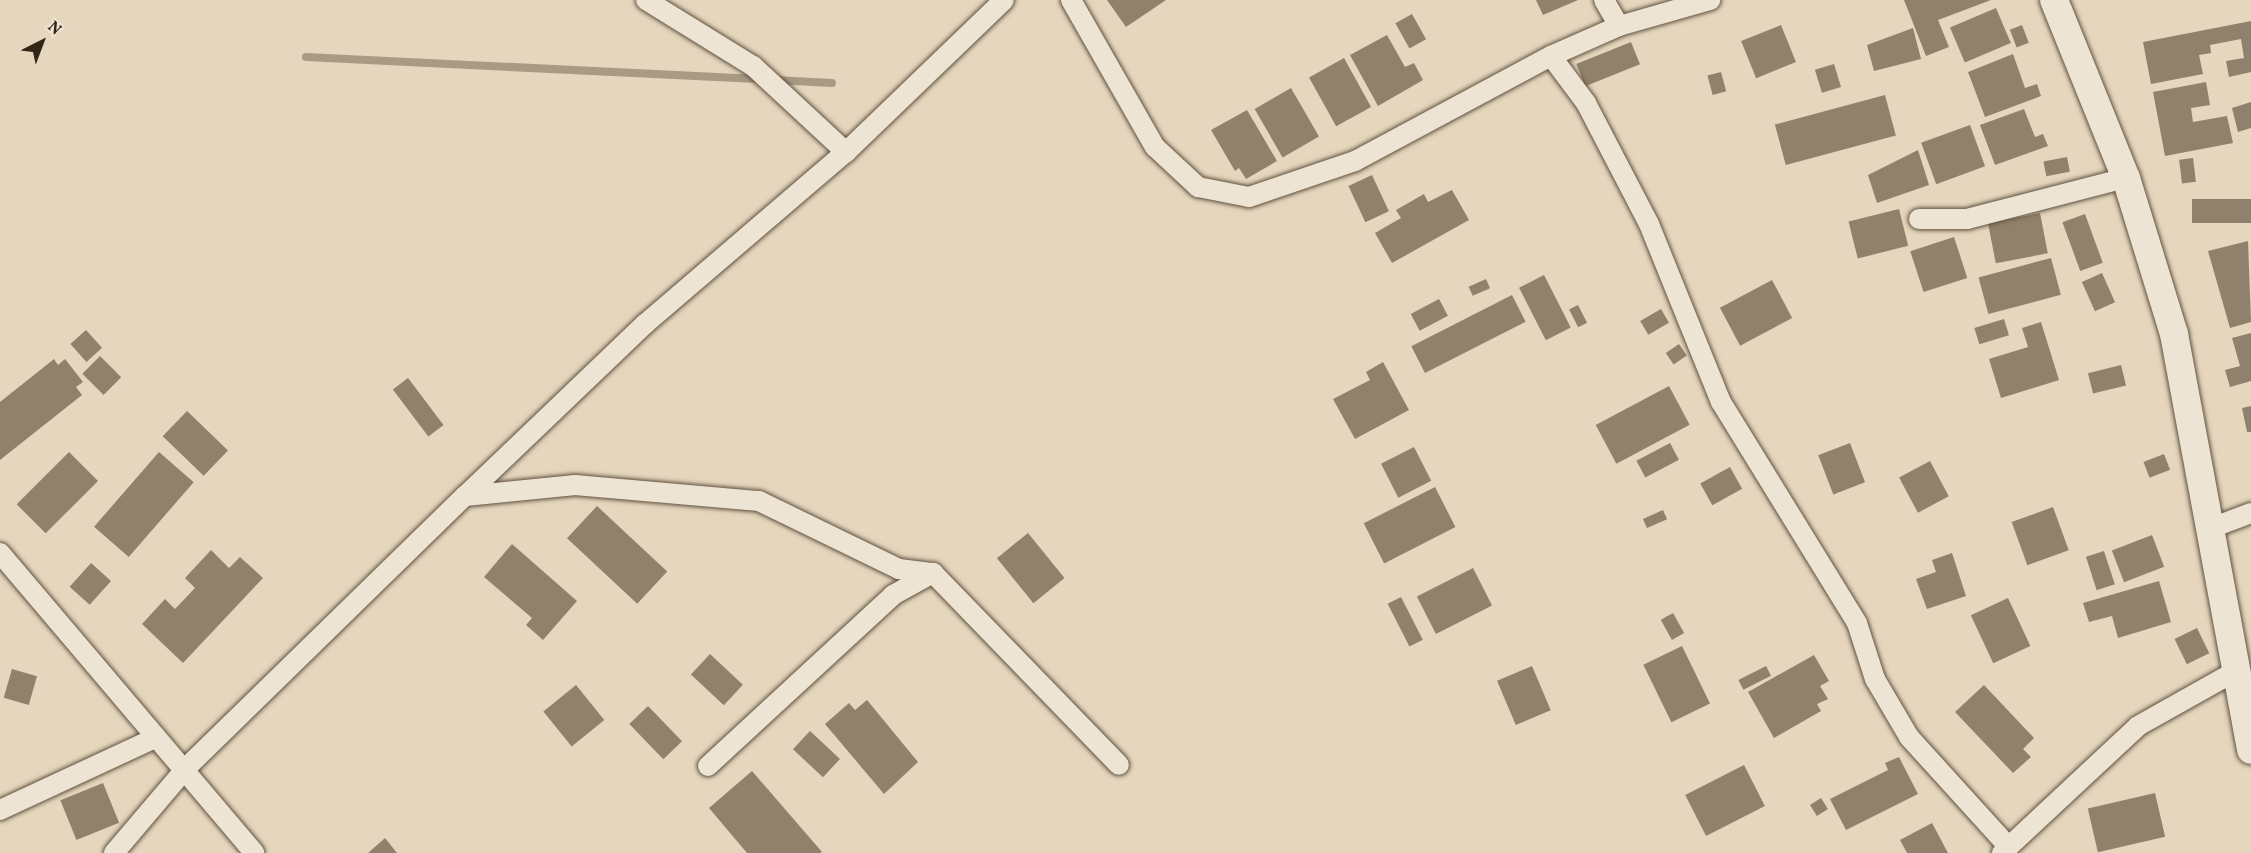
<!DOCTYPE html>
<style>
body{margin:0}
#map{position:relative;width:2251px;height:853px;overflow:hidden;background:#e5d6bd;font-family:Vollkorn,serif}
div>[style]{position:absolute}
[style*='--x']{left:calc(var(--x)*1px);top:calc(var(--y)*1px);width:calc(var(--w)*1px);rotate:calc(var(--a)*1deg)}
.stream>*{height:8px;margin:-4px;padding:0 4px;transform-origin:4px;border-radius:4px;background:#a89a84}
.building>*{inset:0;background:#90816c;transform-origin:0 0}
.roads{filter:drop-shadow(0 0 2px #60513f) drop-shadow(0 0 2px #60513f)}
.street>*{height:20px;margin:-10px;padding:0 10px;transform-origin:10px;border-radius:10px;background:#eee4d4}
.secondary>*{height:28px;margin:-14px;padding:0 14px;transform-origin:14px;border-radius:14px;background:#eee4d4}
span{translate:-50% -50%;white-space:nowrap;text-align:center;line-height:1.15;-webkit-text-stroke:4.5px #eee4d4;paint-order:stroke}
.north{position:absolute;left:12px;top:12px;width:60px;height:60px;-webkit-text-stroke:4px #eee4d4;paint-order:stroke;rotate:42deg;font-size:16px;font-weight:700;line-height:24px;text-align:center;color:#332515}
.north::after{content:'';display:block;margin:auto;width:21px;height:27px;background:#332515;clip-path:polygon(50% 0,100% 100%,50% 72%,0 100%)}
</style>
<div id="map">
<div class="stream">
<div style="--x:306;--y:57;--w:457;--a:2.8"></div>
<div style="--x:774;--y:80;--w:58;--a:3"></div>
</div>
<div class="building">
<div style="clip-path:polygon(1107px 0,1166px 0,1126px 27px)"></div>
<div style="clip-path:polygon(1536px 0,1578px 0,1543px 15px)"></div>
<div style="clip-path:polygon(1904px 0,1991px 0,1938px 20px,1949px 47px,1926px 56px)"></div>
<div style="left:1996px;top:8px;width:38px;height:50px;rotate:67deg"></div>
<div style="left:1412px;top:14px;width:29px;height:19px;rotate:61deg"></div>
<div style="clip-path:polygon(2251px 21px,2251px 72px,2229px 77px,2226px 61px,2244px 58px,2241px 39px,2210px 45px,2211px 53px,2199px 55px,2203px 74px,2151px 84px,2143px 42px)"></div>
<div style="left:1781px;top:25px;width:40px;height:43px;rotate:68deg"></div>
<div style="left:2022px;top:25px;width:19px;height:13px;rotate:69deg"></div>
<div style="clip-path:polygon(1913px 28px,1921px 59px,1874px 71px,1867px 45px)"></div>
<div style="clip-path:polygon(1387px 35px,1405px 67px,1414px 63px,1423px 80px,1378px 106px,1350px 55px)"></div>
<div style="left:1631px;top:42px;width:24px;height:59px;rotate:68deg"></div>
<div style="clip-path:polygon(2013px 54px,2025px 88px,2037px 84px,2041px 96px,1985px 117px,1968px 72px)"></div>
<div style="left:1344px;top:58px;width:56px;height:40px;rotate:61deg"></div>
<div style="left:1834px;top:64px;width:24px;height:20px;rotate:73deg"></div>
<div style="left:1721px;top:72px;width:20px;height:14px;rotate:75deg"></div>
<div style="clip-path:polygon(2206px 82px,2210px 105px,2191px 108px,2193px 122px,2227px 116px,2233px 143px,2165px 156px,2153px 92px)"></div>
<div style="left:1291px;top:88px;width:56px;height:42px;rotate:60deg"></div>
<div style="left:1885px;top:95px;width:42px;height:114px;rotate:75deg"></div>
<div style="clip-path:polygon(2251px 102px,2251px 128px,2238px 132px,2232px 108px)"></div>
<div style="clip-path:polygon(2024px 109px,2035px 137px,2043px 134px,2048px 146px,1995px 165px,1980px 125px)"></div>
<div style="clip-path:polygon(1247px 110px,1277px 161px,1246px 179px,1239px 168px,1235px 171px,1211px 130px)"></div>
<div style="left:1970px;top:125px;width:44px;height:52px;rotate:70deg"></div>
<div style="clip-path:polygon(1918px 150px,1929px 185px,1877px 203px,1868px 175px)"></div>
<div style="left:2067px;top:157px;width:15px;height:24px;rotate:79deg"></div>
<div style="left:2193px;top:158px;width:24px;height:14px;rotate:83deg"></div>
<div style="left:1372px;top:175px;width:40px;height:26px;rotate:65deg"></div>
<div style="clip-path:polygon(1452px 190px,1469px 220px,1392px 263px,1375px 233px,1401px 218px,1396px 210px,1424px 194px,1428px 202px)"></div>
<div style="left:2251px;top:199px;width:24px;height:59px;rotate:90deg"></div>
<div style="left:1899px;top:209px;width:38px;height:52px;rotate:76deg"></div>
<div style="left:2040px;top:213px;width:41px;height:53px;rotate:79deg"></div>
<div style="left:2085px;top:214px;width:52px;height:24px;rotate:70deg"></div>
<div style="left:1954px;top:237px;width:43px;height:46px;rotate:72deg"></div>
<div style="clip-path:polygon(2248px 241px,2251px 322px,2230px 328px,2208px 251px)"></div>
<div style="left:2051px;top:258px;width:38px;height:75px;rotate:75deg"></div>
<div style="left:2102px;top:273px;width:32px;height:22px;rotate:66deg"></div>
<div style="left:1544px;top:275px;width:59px;height:28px;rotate:63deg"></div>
<div style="left:1486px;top:279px;width:10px;height:19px;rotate:66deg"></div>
<div style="left:1772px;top:280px;width:43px;height:59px;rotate:62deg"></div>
<div style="left:1512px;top:295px;width:30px;height:113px;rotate:63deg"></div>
<div style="left:1439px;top:299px;width:19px;height:32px;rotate:62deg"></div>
<div style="left:1578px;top:305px;width:20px;height:10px;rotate:63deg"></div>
<div style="left:1661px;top:309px;width:16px;height:24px;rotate:60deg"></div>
<div style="left:2004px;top:319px;width:17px;height:31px;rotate:73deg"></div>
<div style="clip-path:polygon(2041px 322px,2059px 380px,2001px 398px,1989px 359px,2028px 347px,2022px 328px)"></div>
<div style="left:86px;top:330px;width:24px;height:21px;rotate:48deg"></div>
<div style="clip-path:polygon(2251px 333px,2251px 381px,2230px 387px,2225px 370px,2240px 366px,2232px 338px)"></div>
<div style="left:1679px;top:344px;width:14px;height:16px;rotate:56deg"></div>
<div style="left:100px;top:356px;width:30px;height:25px;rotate:45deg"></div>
<div style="clip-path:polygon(54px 359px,58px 365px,65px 359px,83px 382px,76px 387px,82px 395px,0 460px,0 402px)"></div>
<div style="clip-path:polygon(1383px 362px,1409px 410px,1355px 439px,1333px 399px,1370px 380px,1366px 372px)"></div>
<div style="left:2121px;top:365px;width:21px;height:34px;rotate:76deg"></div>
<div style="left:408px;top:378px;width:59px;height:19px;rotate:53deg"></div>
<div style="left:1669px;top:386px;width:44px;height:83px;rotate:62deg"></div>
<div style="clip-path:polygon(2251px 406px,2251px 432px,2247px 432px,2242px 408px)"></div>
<div style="left:187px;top:411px;width:57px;height:35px;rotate:44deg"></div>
<div style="left:1670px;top:443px;width:19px;height:38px;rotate:62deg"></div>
<div style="left:1850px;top:443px;width:42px;height:34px;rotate:69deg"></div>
<div style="left:1414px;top:447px;width:38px;height:37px;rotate:63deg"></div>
<div style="left:69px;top:452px;width:41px;height:74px;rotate:45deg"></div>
<div style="left:159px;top:452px;width:46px;height:99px;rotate:41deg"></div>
<div style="left:2164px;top:454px;width:17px;height:22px;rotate:69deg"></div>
<div style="left:1930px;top:461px;width:40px;height:35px;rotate:62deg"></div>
<div style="left:1730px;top:467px;width:25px;height:34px;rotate:61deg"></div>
<div style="left:1435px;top:487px;width:45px;height:80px;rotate:63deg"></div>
<div style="left:597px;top:506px;width:96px;height:44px;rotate:43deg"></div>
<div style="left:2053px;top:507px;width:46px;height:44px;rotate:70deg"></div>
<div style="left:1663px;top:510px;width:10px;height:22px;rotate:66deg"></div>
<div style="left:1028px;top:533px;width:58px;height:40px;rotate:51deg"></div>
<div style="left:2152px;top:535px;width:34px;height:43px;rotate:69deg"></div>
<div style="clip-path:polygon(512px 544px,577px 601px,543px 640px,526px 625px,532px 618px,484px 577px)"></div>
<div style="clip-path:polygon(211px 550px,229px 568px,240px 557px,263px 578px,183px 663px,142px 624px,165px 599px,175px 609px,195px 588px,185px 578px)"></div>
<div style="left:2104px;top:551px;width:35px;height:19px;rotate:72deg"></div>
<div style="clip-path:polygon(1952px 553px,1966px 596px,1927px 609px,1916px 579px,1936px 572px,1932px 560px)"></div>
<div style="left:91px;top:563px;width:27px;height:32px;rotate:42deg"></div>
<div style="left:1473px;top:568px;width:42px;height:63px;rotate:63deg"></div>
<div style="clip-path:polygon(2159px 581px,2171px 622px,2118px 638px,2112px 616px,2089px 622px,2083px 603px)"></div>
<div style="left:1401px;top:597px;width:48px;height:15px;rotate:63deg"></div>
<div style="left:2008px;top:598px;width:53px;height:41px;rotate:65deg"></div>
<div style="left:1673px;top:613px;width:23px;height:14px;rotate:61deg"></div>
<div style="left:2197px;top:628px;width:28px;height:25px;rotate:64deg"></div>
<div style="left:1682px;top:646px;width:64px;height:43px;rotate:64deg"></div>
<div style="left:710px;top:654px;width:45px;height:28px;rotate:43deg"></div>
<div style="clip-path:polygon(1814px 655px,1829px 681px,1820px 686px,1828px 699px,1817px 704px,1821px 711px,1774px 738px,1748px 692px)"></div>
<div style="left:1532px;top:666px;width:48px;height:38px;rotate:67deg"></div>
<div style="left:1766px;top:666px;width:11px;height:31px;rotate:63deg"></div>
<div style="left:12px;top:669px;width:26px;height:30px;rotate:16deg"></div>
<div style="left:576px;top:685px;width:45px;height:42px;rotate:51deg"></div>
<div style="clip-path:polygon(1984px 685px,2034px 738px,2023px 749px,2031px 757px,2013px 773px,1955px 712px)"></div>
<div style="clip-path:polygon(867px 700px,918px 762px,884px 794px,825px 724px,849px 703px,855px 710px)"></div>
<div style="left:648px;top:706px;width:49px;height:26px;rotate:46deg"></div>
<div style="left:810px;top:731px;width:41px;height:25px;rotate:43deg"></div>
<div style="clip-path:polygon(1899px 757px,1918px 794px,1846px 830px,1830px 799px,1888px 770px,1885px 763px)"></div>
<div style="left:1744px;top:765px;width:46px;height:66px;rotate:63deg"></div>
<div style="clip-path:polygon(752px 771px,822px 852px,820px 853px,747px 853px,709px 808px)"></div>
<div style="left:103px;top:783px;width:43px;height:46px;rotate:68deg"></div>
<div style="left:2155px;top:793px;width:45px;height:69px;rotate:77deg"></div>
<div style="left:1821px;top:798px;width:13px;height:13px;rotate:58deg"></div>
<div style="clip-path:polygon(1932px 823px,1948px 853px,1907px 853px,1900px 840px)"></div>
<div style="clip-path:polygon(385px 838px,397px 853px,368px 853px)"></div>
</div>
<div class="roads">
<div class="street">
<div style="--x:646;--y:0;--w:126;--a:31.7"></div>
<div style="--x:753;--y:66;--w:127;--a:42.8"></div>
<div style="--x:1071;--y:0;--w:169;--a:60.3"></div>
<div style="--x:1155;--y:147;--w:59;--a:42.9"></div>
<div style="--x:1198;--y:187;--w:52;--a:11.1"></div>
<div style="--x:1249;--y:197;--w:112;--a:-18.8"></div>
<div style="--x:1355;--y:161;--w:222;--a:-28.2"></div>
<div style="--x:1551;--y:56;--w:74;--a:-23.8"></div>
<div style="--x:1619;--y:26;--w:95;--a:-15.9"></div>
<div style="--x:1604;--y:0;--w:30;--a:60"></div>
<div style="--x:1551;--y:56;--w:59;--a:53.3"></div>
<div style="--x:1586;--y:103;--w:136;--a:62.5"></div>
<div style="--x:1649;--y:224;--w:192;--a:68"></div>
<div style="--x:1721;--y:402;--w:259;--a:58.4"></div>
<div style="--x:1857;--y:623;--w:59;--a:72.2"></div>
<div style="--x:1875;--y:679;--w:67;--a:59.6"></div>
<div style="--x:1909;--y:737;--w:147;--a:47.8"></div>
<div style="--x:1919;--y:219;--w:48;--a:0"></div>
<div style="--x:1967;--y:219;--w:164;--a:-14.5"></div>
<div style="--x:465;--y:496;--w:111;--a:-5.7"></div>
<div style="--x:575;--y:485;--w:185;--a:5"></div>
<div style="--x:759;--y:501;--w:156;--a:25.9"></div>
<div style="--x:899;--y:569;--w:34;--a:7"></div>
<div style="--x:933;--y:573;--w:267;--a:45.9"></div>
<div style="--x:2211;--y:528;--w:43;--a:-20.6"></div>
<div style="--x:0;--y:553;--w:393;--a:49.7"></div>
<div style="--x:708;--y:766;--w:252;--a:-42.7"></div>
<div style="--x:893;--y:595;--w:46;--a:-28.8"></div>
<div style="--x:0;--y:810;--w:171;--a:-24.9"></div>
<div style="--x:114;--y:853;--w:111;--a:-49.7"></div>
<div style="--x:186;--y:768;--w:390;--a:-44.3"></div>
<div style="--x:465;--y:496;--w:249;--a:-43.7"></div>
<div style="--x:645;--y:324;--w:265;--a:-40.6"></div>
<div style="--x:846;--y:152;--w:219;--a:-43.9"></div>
<div style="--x:2002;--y:853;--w:186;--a:-43"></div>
<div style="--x:2138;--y:726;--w:112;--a:-29.3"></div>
</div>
<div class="secondary">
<div style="--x:2054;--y:0;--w:192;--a:68"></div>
<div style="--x:2126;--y:178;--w:163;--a:72.9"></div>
<div style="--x:2174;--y:334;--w:423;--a:79.5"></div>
</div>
</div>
<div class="north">N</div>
</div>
